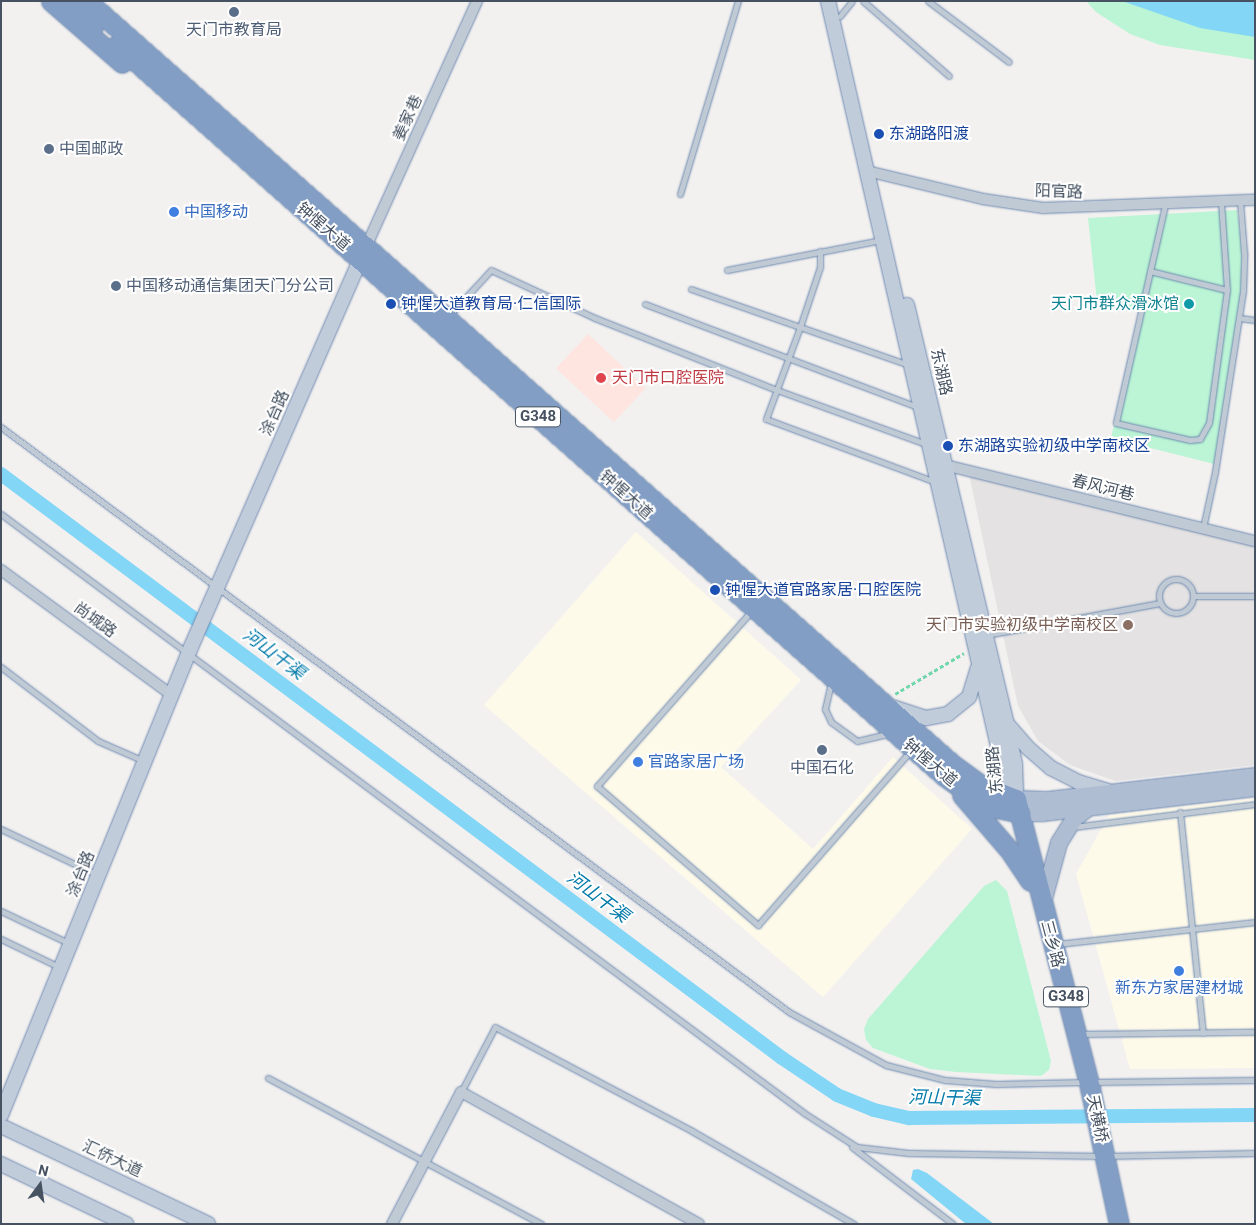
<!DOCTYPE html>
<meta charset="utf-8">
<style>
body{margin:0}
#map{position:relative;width:1256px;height:1225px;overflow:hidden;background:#f3f1f0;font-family:Roboto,"Noto Sans SC",sans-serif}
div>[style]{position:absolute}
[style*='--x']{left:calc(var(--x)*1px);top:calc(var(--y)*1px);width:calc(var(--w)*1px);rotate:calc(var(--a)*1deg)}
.commercial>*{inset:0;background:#fefaea}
.education>*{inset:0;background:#e4e2e2}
.medical>*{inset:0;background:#fee5e0;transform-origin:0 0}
.green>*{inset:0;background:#bbf5d5}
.water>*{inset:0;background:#84d6f6}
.canal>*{height:14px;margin:-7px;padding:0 7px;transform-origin:7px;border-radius:7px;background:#84d6f6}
.path>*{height:2.5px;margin-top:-1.25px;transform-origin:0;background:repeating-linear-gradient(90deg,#6fd7ab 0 4px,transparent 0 6.5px)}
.roads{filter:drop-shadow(0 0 1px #6e89b0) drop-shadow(0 0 1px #6e89b0)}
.lane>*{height:5px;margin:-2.5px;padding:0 2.5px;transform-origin:2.5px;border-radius:2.5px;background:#c0cad4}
.lane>.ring{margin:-2.5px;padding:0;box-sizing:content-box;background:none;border:5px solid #c0cad4;border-radius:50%}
.street>*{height:10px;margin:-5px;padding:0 5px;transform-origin:5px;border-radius:5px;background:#c0cad4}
.secondary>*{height:14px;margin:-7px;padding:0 7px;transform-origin:7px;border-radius:7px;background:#c1ccdb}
.primary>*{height:16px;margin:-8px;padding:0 8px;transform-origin:8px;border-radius:8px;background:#aebdd2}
.highway>*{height:19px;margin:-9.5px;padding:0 9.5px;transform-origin:9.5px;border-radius:9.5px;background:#839ec4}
.dots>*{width:14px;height:14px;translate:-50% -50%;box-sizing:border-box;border:2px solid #fff;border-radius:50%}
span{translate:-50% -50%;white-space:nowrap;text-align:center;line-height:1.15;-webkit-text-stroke:4px #fff;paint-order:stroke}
.shield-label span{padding:1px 4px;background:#fff;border:1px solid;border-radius:4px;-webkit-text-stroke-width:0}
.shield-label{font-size:15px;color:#465261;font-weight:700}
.service-label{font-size:16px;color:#4e5e75}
.left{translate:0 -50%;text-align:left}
.street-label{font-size:16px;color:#465261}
.transit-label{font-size:16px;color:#164399}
.shop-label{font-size:16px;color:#366cbe}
.culture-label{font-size:16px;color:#0d838f}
.right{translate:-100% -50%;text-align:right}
.health-label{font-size:16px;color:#be3a42}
.education-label{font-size:16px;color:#785e54}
.water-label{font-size:18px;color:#027aa9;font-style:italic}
.frame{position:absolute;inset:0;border:2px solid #465261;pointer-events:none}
.north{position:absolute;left:15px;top:1160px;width:50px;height:50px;-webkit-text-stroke:4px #fff;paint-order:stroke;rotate:14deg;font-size:14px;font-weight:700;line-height:20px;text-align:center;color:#465261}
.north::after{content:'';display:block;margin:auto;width:18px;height:22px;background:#465261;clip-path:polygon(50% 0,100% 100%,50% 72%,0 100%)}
</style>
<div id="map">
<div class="commercial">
<div style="clip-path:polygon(636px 532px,801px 680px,721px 767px,813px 849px,893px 757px,972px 829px,823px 997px,484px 705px)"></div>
<div style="clip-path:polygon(1255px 798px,1255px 1068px,1130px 1069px,1076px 874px,1109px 815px)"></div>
</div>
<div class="education">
<div style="clip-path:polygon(969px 474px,1255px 544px,1255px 765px,1115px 781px,1070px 765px,1038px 741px,1018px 706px)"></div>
</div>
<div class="medical">
<div style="left:588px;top:334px;width:79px;height:47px;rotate:43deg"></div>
</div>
<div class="green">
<div style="clip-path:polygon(1086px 1px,1255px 1px,1255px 60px,1160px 45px,1130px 34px,1096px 12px)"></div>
<div style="clip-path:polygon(1237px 210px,1242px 251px,1241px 292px,1214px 464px,1111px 438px,1140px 311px,1097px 301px,1088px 218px)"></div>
<div style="clip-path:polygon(996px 880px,1007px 891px,1051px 1061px,1049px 1070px,1041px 1076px,956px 1072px,930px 1069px,873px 1048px,866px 1040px,864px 1029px,868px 1019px,984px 886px)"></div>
</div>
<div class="water">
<div style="clip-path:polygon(1122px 1px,1255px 1px,1255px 37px,1200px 28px)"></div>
<div style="clip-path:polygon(918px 1169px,927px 1173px,994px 1224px,966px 1224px,911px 1179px,913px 1170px)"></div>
</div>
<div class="canal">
<div style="--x:1;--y:474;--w:975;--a:36.79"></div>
<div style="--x:782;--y:1058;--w:66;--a:33.9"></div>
<div style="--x:837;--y:1095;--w:40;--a:22"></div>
<div style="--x:874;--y:1110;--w:37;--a:13"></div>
<div style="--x:910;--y:1118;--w:345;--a:-0.5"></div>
</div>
<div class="path">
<div style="--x:895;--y:694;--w:80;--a:-30.7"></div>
</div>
<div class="roads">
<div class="lane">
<div style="--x:863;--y:1;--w:114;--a:41.1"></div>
<div style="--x:928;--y:1;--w:101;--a:37"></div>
<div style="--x:840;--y:16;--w:19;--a:-51"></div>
<div style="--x:680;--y:194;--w:202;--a:-73.3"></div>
<div style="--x:1165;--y:205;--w:223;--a:102.7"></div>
<div style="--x:1116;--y:423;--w:76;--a:12.9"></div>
<div style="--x:1190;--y:440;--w:10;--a:-6"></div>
<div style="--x:1200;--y:439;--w:18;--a:-61"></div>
<div style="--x:1209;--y:423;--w:134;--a:-82.3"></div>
<div style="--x:1227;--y:290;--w:88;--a:-93.9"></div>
<div style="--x:727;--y:270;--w:157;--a:-11"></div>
<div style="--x:1150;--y:271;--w:79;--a:13.9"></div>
<div style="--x:691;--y:289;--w:115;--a:19.2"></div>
<div style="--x:800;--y:327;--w:63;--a:-71.6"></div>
<div style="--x:820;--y:267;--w:16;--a:-90"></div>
<div style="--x:645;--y:304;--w:292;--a:20.7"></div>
<div style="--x:454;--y:310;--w:54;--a:-47.2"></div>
<div style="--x:491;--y:270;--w:115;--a:24.8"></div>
<div style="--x:595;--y:318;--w:196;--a:21.6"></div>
<div style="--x:777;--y:390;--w:158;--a:19.9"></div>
<div style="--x:1239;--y:318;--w:16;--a:7"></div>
<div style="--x:909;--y:365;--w:115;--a:-160.8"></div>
<div style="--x:800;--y:327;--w:98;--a:110.3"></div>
<div style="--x:766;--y:419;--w:180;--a:20.4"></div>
<div style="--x:1;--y:427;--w:981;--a:36.59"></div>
<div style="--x:789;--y:1012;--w:111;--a:28.7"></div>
<div style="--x:886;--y:1065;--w:61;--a:14.3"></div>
<div style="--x:945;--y:1080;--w:51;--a:4.5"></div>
<div style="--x:996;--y:1084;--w:88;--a:-1.3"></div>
<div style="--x:1;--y:514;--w:1002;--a:36.72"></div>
<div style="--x:804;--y:1113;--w:63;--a:32.7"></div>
<div style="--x:857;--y:1147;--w:52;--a:6.6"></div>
<div style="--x:909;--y:1153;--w:196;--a:0.9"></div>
<div style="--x:1105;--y:1156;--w:150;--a:-1.1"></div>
<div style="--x:1203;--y:528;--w:57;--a:-77.9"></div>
<div style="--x:1215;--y:472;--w:183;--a:-81.2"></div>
<div style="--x:1243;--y:291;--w:38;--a:-88"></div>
<div style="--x:1244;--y:253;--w:52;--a:-94.4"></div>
<div class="ring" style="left:1159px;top:579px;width:29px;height:29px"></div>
<div style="--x:1193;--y:596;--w:62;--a:0"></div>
<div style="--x:747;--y:616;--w:227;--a:131.4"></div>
<div style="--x:597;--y:786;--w:213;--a:40.8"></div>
<div style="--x:758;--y:925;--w:232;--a:-48.8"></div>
<div style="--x:986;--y:635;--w:177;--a:-10.4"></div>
<div style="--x:1;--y:667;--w:122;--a:37.3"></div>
<div style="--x:98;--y:741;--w:50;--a:23.5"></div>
<div style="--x:831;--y:683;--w:27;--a:103"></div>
<div style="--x:825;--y:709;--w:14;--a:65"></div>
<div style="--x:831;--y:722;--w:32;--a:36"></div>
<div style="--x:857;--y:741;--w:32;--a:-13"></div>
<div style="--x:1180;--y:812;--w:222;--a:84.1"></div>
<div style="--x:1074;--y:827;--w:182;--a:-7.2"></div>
<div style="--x:1;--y:829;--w:107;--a:25.4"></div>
<div style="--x:1;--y:911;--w:74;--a:25.5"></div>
<div style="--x:1;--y:939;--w:64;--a:25.8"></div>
<div style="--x:1058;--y:944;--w:198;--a:-6.4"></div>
<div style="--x:1079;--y:1034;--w:176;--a:-0.7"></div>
<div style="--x:268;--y:1078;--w:310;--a:28.1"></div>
<div style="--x:1092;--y:1082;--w:163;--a:-0.7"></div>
<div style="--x:461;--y:1092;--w:73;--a:-62.4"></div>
<div style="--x:495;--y:1027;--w:223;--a:27.8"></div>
<div style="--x:692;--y:1131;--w:187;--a:29.9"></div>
<div style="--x:852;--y:1147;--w:127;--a:37.3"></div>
</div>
<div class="street">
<div style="--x:867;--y:171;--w:119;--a:13.6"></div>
<div style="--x:983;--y:199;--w:61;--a:8.5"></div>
<div style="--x:1043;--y:208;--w:212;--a:-2.2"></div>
<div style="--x:366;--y:247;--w:270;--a:-65.7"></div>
<div style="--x:945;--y:465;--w:319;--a:13.8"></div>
<div style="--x:1;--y:570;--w:212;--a:36.2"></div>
<div style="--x:392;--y:1224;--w:149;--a:-62.4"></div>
<div style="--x:461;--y:1092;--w:272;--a:29"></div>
</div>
<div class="secondary">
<div style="--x:828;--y:1;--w:787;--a:77.15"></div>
<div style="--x:1003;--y:768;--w:34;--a:67"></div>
<div style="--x:907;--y:305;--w:429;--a:76.6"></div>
<div style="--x:1006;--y:722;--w:43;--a:77.9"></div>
<div style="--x:1015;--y:764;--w:27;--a:88"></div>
<div style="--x:892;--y:707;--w:36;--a:18"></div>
<div style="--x:926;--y:718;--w:22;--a:-10"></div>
<div style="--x:948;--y:714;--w:27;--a:-39"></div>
<div style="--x:969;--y:697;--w:30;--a:-73"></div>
<div style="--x:1008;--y:725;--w:30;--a:49"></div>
<div style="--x:1028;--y:748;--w:30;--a:41"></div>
<div style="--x:1051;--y:768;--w:30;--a:27"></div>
<div style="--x:1078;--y:782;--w:31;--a:17"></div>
<div style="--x:1;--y:1115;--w:505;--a:-67.9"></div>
<div style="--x:191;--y:647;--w:429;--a:-66.4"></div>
<div style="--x:1;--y:1126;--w:229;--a:25.3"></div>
<div style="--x:1;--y:1164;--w:139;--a:25.6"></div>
</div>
<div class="primary">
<div style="--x:1016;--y:799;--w:33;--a:2"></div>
<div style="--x:1049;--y:800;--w:207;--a:-6.6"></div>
<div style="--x:1020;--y:813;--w:22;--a:0"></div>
<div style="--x:1042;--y:813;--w:214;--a:-6.7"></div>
<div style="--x:1043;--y:902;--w:61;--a:-74.8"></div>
<div style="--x:1059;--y:843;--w:28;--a:-58"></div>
<div style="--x:1074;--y:819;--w:18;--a:-38"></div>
</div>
<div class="highway">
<div style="--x:51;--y:1;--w:94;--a:41.1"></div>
<div style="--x:67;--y:1;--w:36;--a:42"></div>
<div style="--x:87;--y:1;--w:1153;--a:41.41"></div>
<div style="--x:952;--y:764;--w:36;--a:36"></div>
<div style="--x:981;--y:785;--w:38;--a:22"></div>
<div style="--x:1016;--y:799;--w:298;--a:75.6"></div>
<div style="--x:1090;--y:1088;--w:139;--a:78"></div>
<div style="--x:117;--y:45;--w:1102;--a:41.47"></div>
<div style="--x:943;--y:775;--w:36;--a:36"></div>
<div style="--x:972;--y:796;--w:28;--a:26"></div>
<div style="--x:997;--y:808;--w:24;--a:12"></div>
<div style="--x:962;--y:795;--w:74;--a:49.4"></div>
<div style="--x:1010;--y:851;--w:36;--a:56"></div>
</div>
</div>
<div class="dots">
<div style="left:234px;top:12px;background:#5c6f8a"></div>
<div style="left:879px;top:134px;background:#1a4fb4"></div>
<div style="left:49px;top:149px;background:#5c6f8a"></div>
<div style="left:174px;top:212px;background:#3f7fe0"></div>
<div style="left:116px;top:286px;background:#5c6f8a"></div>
<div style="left:391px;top:304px;background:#1a4fb4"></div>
<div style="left:1189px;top:304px;background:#0f9aa8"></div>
<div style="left:601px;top:378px;background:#e0444e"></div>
<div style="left:948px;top:446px;background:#1a4fb4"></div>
<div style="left:715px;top:590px;background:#1a4fb4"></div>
<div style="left:1128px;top:625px;background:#8d6e63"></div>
<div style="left:822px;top:750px;background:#5c6f8a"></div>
<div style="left:638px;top:762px;background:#3f7fe0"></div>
<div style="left:1179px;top:971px;background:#3f7fe0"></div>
</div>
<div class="shield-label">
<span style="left:538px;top:417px">G348</span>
<span style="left:1066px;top:997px">G348</span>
</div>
<div class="service-label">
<span style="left:234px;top:30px">天门市教育局</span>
<span class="left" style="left:59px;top:149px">中国邮政</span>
<span class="left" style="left:126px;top:286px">中国移动通信集团天门分公司</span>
<span style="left:822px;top:768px">中国石化</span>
</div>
<div class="street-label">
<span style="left:408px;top:118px;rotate:-66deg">姜家巷</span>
<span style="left:1059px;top:192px;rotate:2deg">阳官路</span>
<span style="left:323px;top:227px;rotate:41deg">钟惺大道</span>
<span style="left:941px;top:372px;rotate:77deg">东湖路</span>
<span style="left:275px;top:413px;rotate:-66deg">涂台路</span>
<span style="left:1103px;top:488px;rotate:14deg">春风河巷</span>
<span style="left:626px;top:495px;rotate:42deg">钟惺大道</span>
<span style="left:95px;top:620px;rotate:36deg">尚城路</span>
<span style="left:930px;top:763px;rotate:40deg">钟惺大道</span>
<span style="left:995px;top:770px;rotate:-96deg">东湖路</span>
<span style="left:81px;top:874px;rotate:-68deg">涂台路</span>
<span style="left:1052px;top:944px;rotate:75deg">三乡路</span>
<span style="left:1097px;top:1119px;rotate:78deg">天横桥</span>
<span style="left:112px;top:1159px;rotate:25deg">汇侨大道</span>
</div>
<div class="transit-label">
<span class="left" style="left:889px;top:134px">东湖路阳渡</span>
<span class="left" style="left:401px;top:304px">钟惺大道教育局·仁信国际</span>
<span class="left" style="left:958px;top:446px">东湖路实验初级中学南校区</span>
<span class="left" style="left:725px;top:590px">钟惺大道官路家居·口腔医院</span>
</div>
<div class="shop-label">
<span class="left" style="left:184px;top:212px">中国移动</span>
<span class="left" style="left:648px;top:762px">官路家居广场</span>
<span style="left:1179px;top:988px">新东方家居建材城</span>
</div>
<div class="culture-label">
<span class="right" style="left:1179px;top:304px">天门市群众滑冰馆</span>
</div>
<div class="health-label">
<span class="left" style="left:612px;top:378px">天门市口腔医院</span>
</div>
<div class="education-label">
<span class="right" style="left:1118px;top:625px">天门市实验初级中学南校区</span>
</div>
<div class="water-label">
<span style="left:274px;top:654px;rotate:37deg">河山干渠</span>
<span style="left:598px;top:897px;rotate:37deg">河山干渠</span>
<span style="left:944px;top:1098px;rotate:1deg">河山干渠</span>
</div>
<div class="frame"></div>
<div class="north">N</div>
</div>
